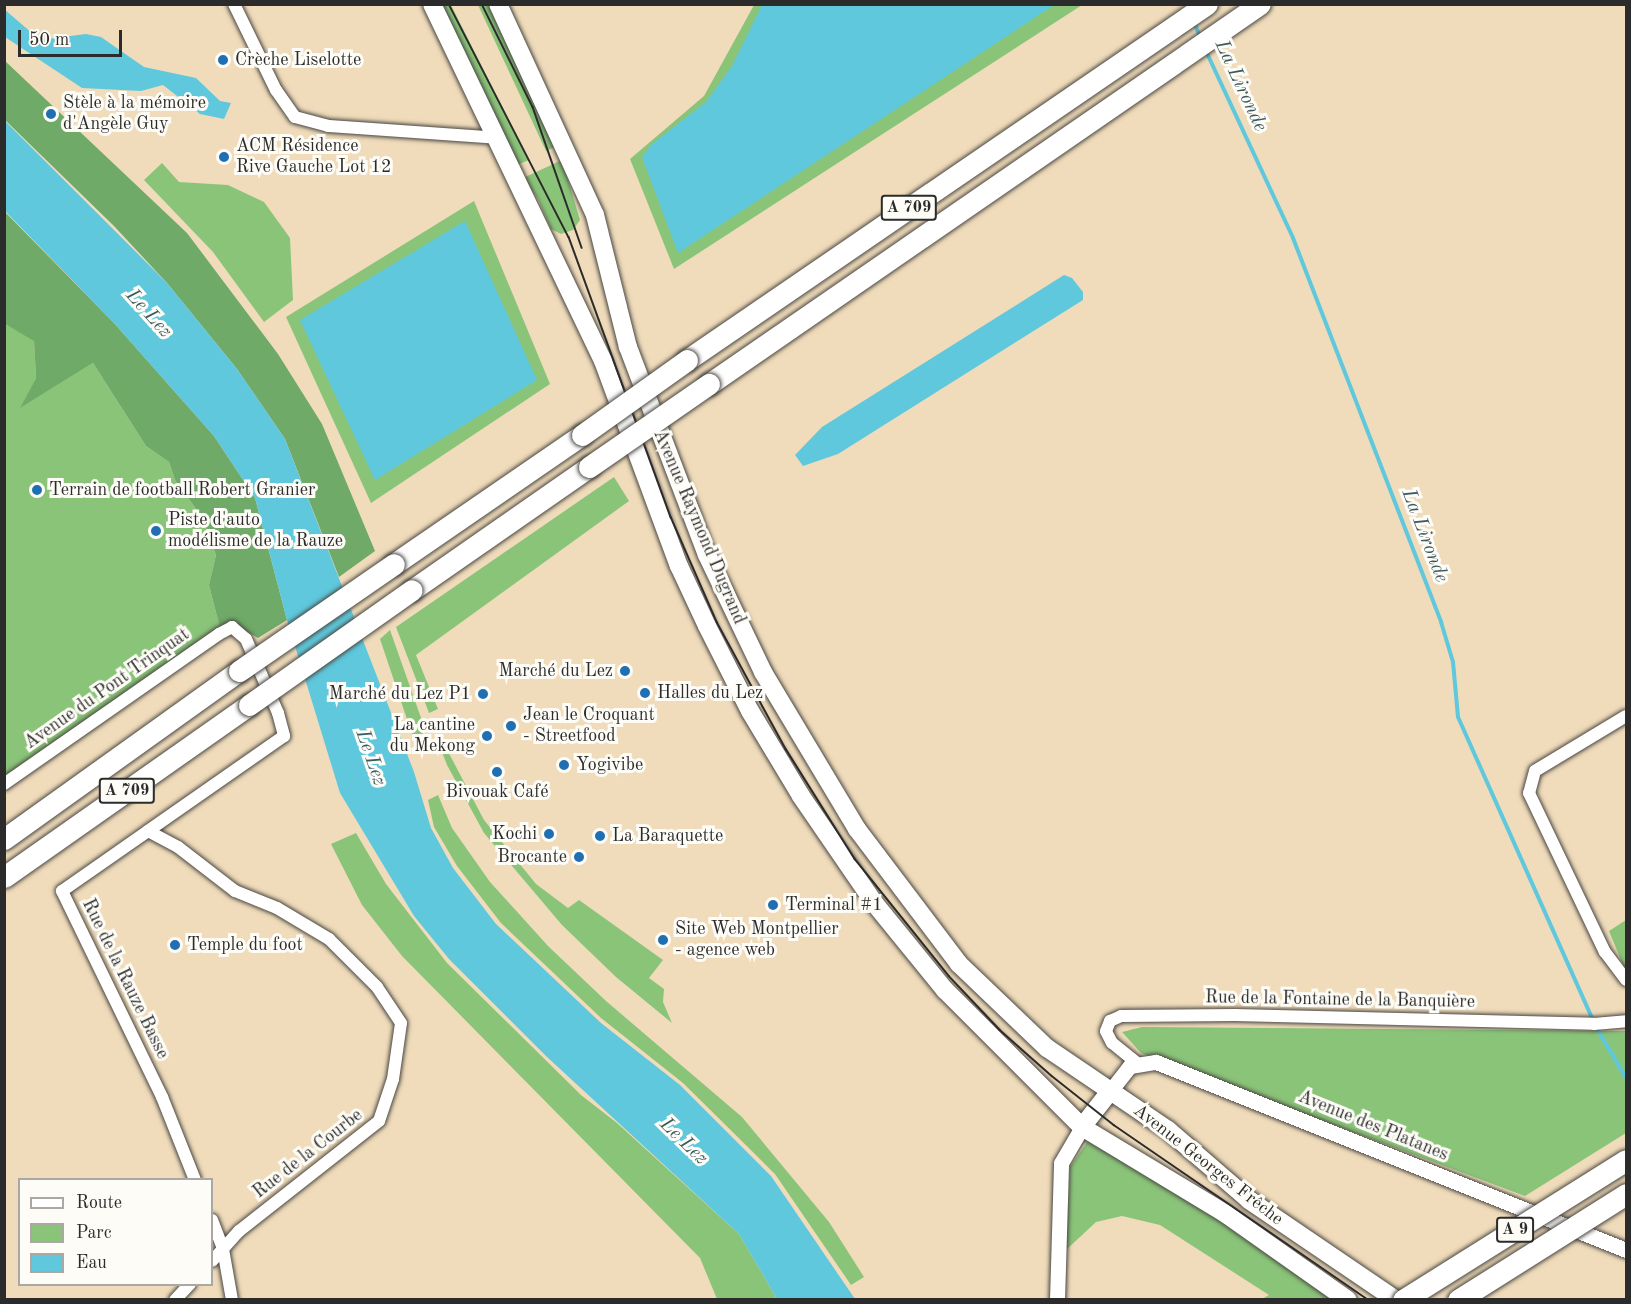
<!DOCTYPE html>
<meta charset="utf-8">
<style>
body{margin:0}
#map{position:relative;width:1631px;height:1304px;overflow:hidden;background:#f0dcbb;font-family:"Old Standard TT",serif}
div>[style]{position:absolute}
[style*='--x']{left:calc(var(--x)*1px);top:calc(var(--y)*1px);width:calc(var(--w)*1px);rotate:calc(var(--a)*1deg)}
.green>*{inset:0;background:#8ac479}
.forest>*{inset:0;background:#6faa69}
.water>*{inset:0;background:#5fc8dc}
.stream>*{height:4px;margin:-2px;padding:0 2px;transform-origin:2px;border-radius:2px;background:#5fc8dc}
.roads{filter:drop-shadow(0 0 2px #494641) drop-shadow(0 0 2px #494641)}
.minor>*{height:12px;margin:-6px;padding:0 6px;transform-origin:6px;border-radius:6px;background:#fff}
.tertiary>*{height:15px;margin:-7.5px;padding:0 7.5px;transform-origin:7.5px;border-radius:7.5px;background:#fff}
.primary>*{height:18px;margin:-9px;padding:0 9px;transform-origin:9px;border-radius:9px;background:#fff}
.motorway>*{height:21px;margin:-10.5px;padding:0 10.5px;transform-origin:10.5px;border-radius:10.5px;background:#fff}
.tram>*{height:1.5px;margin:-0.75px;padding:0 0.75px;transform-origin:0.75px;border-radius:0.75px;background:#2b2b2b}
.bridges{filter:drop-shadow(0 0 2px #494641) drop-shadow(0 0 2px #494641)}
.motorway-bridge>*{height:21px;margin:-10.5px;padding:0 10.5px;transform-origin:10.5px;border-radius:10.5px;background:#fff}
.dots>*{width:16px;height:16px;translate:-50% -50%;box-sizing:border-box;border:3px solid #fdfcf7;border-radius:50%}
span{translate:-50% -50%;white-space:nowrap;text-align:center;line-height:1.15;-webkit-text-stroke:6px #fdfcf7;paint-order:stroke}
.shield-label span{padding:2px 4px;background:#fdfcf7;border:2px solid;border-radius:4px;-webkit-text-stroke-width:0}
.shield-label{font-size:16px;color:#2b2b2b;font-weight:700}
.poi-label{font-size:18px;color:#2b2b2b}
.left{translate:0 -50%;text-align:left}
.right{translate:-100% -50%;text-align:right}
.street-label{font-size:18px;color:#2b2b2b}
.water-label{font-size:20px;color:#3b5a60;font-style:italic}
.frame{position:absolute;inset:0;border:6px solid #2b2b2b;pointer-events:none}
.legend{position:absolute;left:18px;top:1178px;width:195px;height:108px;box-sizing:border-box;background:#fdfcf7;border:2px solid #a9a8a5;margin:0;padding:8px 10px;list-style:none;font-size:18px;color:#2b2b2b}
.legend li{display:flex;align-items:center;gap:12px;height:30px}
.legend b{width:30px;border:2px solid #a9a8a5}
.scale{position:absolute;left:18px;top:30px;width:104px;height:27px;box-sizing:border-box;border:3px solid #2b2b2b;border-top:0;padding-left:8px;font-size:18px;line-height:21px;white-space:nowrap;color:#2b2b2b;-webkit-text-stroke:4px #fdfcf7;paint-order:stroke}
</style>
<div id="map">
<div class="green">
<div style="clip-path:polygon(439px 5px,451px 5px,529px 160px,517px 165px)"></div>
<div style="clip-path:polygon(478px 5px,489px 5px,557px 146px,546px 151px)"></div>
<div style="clip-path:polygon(754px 5px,1082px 5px,674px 269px,630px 159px,704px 96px)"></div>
<div style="clip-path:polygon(562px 160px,580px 220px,573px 230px,561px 234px,551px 229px,538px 199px,523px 178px)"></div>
<div style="clip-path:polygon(162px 163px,179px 182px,228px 185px,264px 202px,290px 238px,293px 300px,264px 322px,213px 252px,144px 180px)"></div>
<div style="clip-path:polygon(474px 201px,550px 384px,371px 503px,286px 317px)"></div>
<div style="clip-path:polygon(5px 324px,34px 340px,36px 378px,21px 407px,93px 363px,146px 446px,169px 462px,175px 480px,202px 517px,216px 555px,209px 585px,220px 628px,5px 776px)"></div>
<div style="clip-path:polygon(614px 477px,629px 501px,416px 655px,438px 709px,429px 713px,396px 627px)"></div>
<div style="clip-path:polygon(390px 630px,426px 732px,413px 737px,380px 639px)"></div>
<div style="clip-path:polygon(443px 742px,484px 820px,536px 884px,568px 908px,579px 900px,663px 960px,649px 978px,664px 989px,663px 1002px,672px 1023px,616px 977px,562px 925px,484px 833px,447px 765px,439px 744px)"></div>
<div style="clip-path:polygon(438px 795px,452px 828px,490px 882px,548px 946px,606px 1001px,742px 1117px,829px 1222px,864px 1277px,851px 1285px,775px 1174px,683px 1083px,601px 1018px,501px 923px,457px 866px,434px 827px,428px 800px)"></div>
<div style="clip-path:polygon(356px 833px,386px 884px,447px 963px,581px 1095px,617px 1123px,739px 1234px,777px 1299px,717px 1299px,700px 1258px,402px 956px,362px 905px,331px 844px)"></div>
<div style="clip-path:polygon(1626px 920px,1626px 972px,1609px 931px)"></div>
<div style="clip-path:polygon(1142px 1027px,1626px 1031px,1626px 1133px,1525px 1196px,1141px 1053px,1122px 1032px)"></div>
<div style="clip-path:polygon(1090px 1138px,1236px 1227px,1337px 1299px,1262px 1299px,1269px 1295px,1160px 1225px,1122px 1216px,1096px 1222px,1066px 1250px,1070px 1167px)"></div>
</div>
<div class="forest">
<div style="clip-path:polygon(4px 60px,187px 233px,278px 354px,322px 424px,375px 551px,339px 577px,285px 439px,237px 369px,167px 283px,114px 226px,5px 120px)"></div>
<div style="clip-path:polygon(4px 211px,114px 323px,214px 436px,255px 498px,287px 620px,258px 638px,235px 625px,220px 628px,209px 585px,216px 555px,202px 517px,175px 480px,169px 462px,146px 446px,93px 363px,20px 408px,36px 378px,34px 341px,5px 324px)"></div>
</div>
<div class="water">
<div style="clip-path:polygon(762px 5px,762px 4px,1054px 5px,678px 253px,642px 157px,652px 144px,706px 102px,732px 66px)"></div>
<div style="clip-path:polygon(4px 9px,40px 40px,86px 34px,101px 37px,144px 67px,196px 78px,220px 101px,231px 103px,224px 119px,200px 114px,163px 85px,141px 91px,82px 88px,5px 37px)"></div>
<div style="clip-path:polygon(4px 120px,167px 283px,237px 369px,285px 439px,414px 772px,431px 828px,453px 868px,496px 924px,601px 1023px,680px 1085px,771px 1176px,855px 1299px,777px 1299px,739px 1234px,546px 1056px,449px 959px,414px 916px,340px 793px,287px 620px,255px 498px,214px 436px,114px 323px,5px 211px)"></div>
<div style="clip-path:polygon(465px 221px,537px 380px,375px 480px,300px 320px)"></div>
<div style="clip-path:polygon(1064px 275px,1072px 278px,1083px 292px,1083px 300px,838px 454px,803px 466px,795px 455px,822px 427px)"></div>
</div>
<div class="stream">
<div style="--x:1194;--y:22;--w:16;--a:68"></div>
<div style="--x:1205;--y:49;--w:208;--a:65"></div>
<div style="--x:1293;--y:238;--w:412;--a:68.9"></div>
<div style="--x:1441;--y:622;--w:42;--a:73.3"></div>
<div style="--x:1453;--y:662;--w:55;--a:84.8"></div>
<div style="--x:1458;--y:717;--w:332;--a:66"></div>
<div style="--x:1596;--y:1027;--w:59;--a:59.5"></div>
</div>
<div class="roads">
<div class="minor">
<div style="--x:234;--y:4;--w:96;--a:64"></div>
<div style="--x:276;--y:90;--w:33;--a:55"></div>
<div style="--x:295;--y:117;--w:34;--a:15"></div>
<div style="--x:328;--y:126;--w:170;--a:4"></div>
<div style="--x:1626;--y:716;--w:106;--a:148.9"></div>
<div style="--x:1535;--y:771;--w:23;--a:105"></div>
<div style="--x:1529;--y:793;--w:176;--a:64.5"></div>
<div style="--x:1605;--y:952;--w:35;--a:53"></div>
<div style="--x:4;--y:784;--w:262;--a:-34.9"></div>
<div style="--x:219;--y:634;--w:15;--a:-28"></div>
<div style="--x:232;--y:627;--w:18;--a:41"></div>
<div style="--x:246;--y:639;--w:81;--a:66.6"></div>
<div style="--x:278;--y:713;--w:24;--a:75"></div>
<div style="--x:284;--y:736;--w:166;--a:145.1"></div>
<div style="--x:148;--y:831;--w:34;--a:28"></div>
<div style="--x:178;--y:847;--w:72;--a:37.7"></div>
<div style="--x:235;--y:891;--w:45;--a:22"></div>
<div style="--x:277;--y:908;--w:61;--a:30.8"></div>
<div style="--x:329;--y:939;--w:68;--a:45"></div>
<div style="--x:377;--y:987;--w:43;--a:56.3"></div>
<div style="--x:401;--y:1023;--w:57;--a:98.1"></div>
<div style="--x:393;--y:1079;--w:44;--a:108.4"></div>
<div style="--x:379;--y:1121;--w:178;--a:141.8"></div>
<div style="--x:239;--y:1231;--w:40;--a:132"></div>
<div style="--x:148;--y:831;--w:105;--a:145.1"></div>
<div style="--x:62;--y:891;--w:229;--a:64.1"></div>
<div style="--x:162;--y:1097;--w:89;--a:68.3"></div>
<div style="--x:1137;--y:1063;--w:32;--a:-141"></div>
<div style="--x:1112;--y:1043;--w:13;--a:-117"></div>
<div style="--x:1106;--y:1031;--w:11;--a:-68"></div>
<div style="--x:1110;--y:1021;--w:12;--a:-24"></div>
<div style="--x:1121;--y:1016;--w:114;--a:-0.5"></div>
<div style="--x:1235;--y:1015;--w:359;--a:1.4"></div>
<div style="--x:1594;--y:1024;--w:32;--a:-5"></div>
<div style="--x:212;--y:1220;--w:31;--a:69"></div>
<div style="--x:223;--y:1249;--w:52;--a:80"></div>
<div style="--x:175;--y:1300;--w:22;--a:-47"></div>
</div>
<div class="tertiary">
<div style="--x:1111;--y:1090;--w:31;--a:-52"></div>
<div style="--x:1130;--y:1066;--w:26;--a:-9"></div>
<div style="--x:1156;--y:1062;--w:506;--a:21.8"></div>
<div style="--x:1057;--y:1300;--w:137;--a:-88.3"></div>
<div style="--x:1061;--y:1163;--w:42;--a:-59.7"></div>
</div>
<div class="primary">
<div style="--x:432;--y:4;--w:396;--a:64.4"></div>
<div style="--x:603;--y:361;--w:219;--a:69.7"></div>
<div style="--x:679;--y:566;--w:66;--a:65"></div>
<div style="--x:707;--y:626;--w:95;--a:63.2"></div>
<div style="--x:750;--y:711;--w:99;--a:59"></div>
<div style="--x:801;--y:796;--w:131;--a:55.6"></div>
<div style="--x:875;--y:904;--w:111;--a:50.9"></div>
<div style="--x:945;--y:990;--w:194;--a:45"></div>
<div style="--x:1082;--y:1127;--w:168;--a:31.1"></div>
<div style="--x:1226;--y:1214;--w:149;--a:35.2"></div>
<div style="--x:498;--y:4;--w:232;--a:65.3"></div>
<div style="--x:595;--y:215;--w:136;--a:76"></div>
<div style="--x:628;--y:347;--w:222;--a:69.2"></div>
<div style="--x:707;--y:555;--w:130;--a:64.4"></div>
<div style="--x:763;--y:672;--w:183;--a:59.1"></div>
<div style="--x:857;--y:829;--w:169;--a:52.9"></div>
<div style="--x:959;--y:964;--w:122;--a:43.7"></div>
<div style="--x:1047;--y:1048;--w:146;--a:34.1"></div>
<div style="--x:1168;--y:1130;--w:107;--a:40.8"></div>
<div style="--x:1249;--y:1200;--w:178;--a:34.2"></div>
<div style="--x:1082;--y:1127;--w:47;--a:-51.9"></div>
</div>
<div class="motorway">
<div style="--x:687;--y:360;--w:630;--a:-34.4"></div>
<div style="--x:709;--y:384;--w:669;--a:-34.59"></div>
<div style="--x:394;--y:564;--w:228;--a:-34.5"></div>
<div style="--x:412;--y:590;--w:216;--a:-34.8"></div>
<div style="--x:4;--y:839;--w:289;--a:-35.6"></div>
<div style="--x:4;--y:877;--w:299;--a:-35.1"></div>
</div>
</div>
<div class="tram">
<div style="--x:449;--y:4;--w:262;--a:62.8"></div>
<div style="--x:569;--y:237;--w:298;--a:70"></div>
<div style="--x:671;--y:517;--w:115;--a:66.3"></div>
<div style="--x:717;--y:622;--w:145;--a:61.5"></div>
<div style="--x:786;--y:749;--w:130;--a:57.9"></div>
<div style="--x:855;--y:859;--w:150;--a:51.2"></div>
<div style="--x:949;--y:976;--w:74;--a:46.6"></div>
<div style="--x:1000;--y:1030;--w:69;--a:41.5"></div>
<div style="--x:1052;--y:1076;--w:79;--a:38.3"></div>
<div style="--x:1114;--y:1125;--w:309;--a:34.5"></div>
<div style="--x:482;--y:4;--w:115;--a:63.7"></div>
<div style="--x:533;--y:107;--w:149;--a:70.8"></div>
</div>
<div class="bridges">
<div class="motorway-bridge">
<div style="--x:582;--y:435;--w:129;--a:-35.5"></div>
<div style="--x:589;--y:467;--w:146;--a:-34.7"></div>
<div style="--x:239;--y:671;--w:188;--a:-34.6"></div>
<div style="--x:249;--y:705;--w:199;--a:-35.2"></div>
<div style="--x:1403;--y:1300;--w:263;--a:-32.1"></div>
<div style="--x:1458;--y:1300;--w:199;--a:-32.2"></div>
</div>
</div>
<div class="dots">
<div style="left:223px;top:60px;background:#1f6fb2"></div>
<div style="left:51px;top:114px;background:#1f6fb2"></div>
<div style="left:224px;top:157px;background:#1f6fb2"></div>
<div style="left:37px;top:490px;background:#1f6fb2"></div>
<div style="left:156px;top:531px;background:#1f6fb2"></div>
<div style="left:625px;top:671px;background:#1f6fb2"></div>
<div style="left:645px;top:693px;background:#1f6fb2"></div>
<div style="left:483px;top:694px;background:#1f6fb2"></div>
<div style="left:511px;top:726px;background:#1f6fb2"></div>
<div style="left:487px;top:736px;background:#1f6fb2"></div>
<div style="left:564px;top:765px;background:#1f6fb2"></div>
<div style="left:497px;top:772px;background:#1f6fb2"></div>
<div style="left:549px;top:834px;background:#1f6fb2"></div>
<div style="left:600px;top:836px;background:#1f6fb2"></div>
<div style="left:579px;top:857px;background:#1f6fb2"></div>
<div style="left:773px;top:905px;background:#1f6fb2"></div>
<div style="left:663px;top:940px;background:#1f6fb2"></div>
<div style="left:175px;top:945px;background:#1f6fb2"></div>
</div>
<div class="shield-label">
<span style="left:909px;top:208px">A 709</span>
<span style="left:127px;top:791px">A 709</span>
<span style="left:1515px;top:1230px">A 9</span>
</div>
<div class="poi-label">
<span class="left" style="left:235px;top:60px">Crèche Liselotte</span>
<span class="left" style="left:63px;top:114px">Stèle à la mémoire<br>d'Angèle Guy</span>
<span class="left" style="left:236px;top:157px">ACM Résidence<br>Rive Gauche Lot 12</span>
<span class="left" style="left:49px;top:490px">Terrain de football Robert Granier</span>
<span class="left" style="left:168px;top:531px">Piste d'auto<br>modélisme de la Rauze</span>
<span class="right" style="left:613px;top:671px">Marché du Lez</span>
<span class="left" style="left:657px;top:693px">Halles du Lez</span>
<span class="right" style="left:471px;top:694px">Marché du Lez P1</span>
<span class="left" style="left:523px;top:726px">Jean le Croquant<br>- Streetfood</span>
<span class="right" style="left:475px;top:736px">La cantine<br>du Mekong</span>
<span class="left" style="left:576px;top:765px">Yogivibe</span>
<span style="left:497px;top:792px">Bivouak Café</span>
<span class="right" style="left:537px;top:834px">Kochi</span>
<span class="left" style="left:612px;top:836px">La Baraquette</span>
<span class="right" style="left:567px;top:857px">Brocante</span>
<span class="left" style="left:785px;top:905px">Terminal #1</span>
<span class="left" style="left:675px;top:940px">Site Web Montpellier<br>- agence web</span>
<span class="left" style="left:187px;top:945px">Temple du foot</span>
</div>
<div class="street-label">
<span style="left:699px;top:527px;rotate:67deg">Avenue Raymond Dugrand</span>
<span style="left:107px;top:689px;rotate:-35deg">Avenue du Pont Trinquat</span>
<span style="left:125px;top:979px;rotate:64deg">Rue de la Rauze Basse</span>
<span style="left:1340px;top:1000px;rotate:1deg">Rue de la Fontaine de la Banquière</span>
<span style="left:1373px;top:1126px;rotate:22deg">Avenue des Platanes</span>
<span style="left:308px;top:1154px;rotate:-38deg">Rue de la Courbe</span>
<span style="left:1208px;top:1165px;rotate:38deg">Avenue Georges Frêche</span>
</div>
<div class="water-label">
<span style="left:1240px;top:86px;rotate:65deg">La Lironde</span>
<span style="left:148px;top:314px;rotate:48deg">Le Lez</span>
<span style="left:1424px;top:536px;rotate:69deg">La Lironde</span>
<span style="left:370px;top:758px;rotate:71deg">Le Lez</span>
<span style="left:683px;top:1142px;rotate:44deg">Le Lez</span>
</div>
<div class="frame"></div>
<ul class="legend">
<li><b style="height:8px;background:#fff"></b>Route</li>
<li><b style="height:16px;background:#8ac479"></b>Parc</li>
<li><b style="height:16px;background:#5fc8dc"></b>Eau</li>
</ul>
<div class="scale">50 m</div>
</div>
